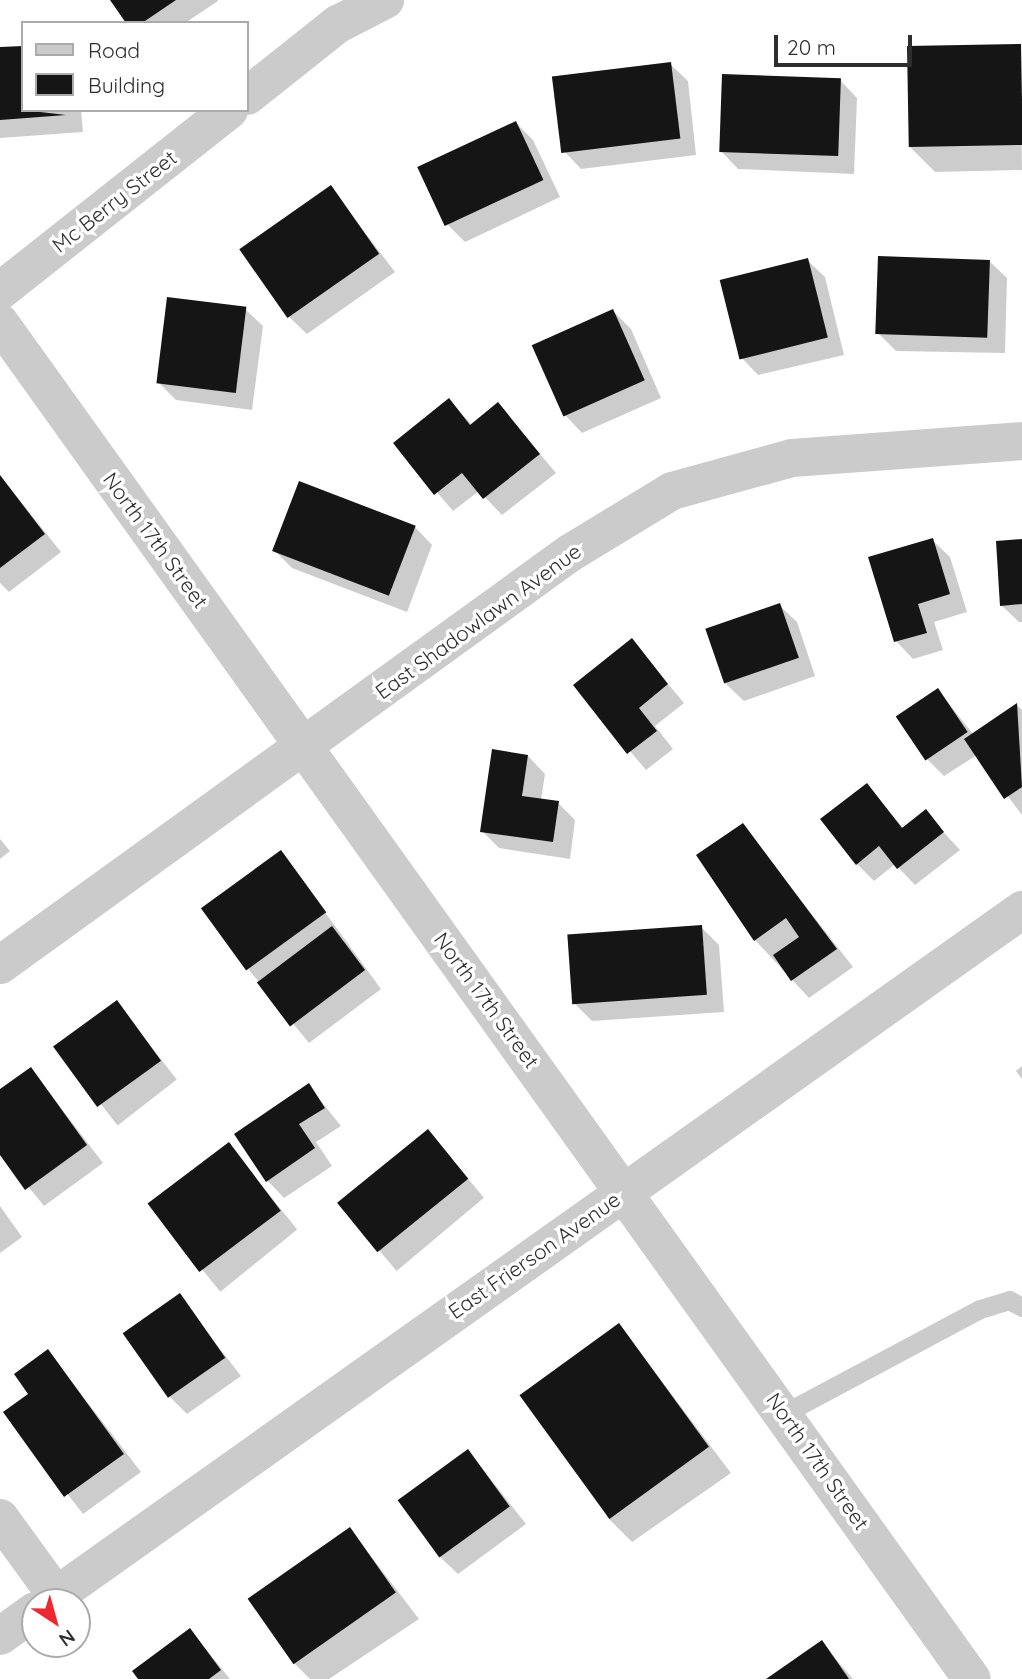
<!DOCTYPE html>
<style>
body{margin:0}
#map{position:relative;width:1022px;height:1679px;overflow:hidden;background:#fff;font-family:Quicksand,sans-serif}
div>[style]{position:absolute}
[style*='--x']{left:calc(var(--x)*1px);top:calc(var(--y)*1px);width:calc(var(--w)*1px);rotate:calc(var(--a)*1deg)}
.shadow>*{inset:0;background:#0003;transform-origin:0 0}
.building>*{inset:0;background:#151515;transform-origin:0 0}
.lane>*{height:19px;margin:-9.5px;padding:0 9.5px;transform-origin:9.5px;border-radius:9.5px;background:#cbcbcb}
.street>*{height:38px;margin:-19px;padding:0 19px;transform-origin:19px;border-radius:19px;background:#cbcbcb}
span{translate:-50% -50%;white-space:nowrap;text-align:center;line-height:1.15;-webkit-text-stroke:7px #fff;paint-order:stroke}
.street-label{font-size:21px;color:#2e2e2e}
.legend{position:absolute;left:21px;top:21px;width:228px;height:91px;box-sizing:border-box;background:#fff;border:2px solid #ababab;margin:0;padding:9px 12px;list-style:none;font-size:21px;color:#2e2e2e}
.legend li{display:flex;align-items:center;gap:14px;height:35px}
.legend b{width:35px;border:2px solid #ababab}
.north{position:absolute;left:21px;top:1588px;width:70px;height:70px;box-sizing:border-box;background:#fff;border:2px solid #ababab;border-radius:50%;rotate:144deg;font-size:19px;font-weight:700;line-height:28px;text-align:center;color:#2e2e2e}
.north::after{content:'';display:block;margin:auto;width:24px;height:32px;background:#ed282e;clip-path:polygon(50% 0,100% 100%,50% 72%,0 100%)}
.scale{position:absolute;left:774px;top:35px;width:138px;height:32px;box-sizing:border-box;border:4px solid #2e2e2e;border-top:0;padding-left:9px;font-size:21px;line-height:24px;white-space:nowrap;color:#2e2e2e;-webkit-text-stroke:5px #fff;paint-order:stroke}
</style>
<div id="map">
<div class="shadow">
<div style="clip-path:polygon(113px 0,218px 0,218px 1px,185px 23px,128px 23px)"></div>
<div style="clip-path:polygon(1020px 46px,1022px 170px,935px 172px,910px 147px)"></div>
<div style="clip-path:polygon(0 49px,23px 110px,81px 110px,83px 132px,0 138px)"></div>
<div style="clip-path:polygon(670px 64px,688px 81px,696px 155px,581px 169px,564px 151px)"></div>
<div style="clip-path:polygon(840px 80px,857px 98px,854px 174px,738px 169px,721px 151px)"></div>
<div style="clip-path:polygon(516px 123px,533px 140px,560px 197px,465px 242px,448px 225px)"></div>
<div style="clip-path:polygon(330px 187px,395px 272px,307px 334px,289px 317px)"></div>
<div style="clip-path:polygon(807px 260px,825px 277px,844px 355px,758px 375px,741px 357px)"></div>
<div style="clip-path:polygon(989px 261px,1007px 278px,1005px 353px,896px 351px,878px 333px)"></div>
<div style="clip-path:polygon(245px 309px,263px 326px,252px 410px,176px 400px,159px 383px)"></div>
<div style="clip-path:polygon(613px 311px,631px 329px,661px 398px,582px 433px,565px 415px)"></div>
<div style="clip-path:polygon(449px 400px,472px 425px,498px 404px,556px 473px,502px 515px,479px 491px,453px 511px,395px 443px)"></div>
<div style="clip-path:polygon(0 476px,61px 552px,9px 592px,0 583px)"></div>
<div style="clip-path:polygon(415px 527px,432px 545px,407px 612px,292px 568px,275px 551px)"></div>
<div style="clip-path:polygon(932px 540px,950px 557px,967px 612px,934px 622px,943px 650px,913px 659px,896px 641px)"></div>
<div style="clip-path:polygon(1022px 541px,1022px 622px,1019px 622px,1001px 605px)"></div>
<div style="clip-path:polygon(779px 605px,797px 622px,815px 676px,744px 701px,726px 684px)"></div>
<div style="clip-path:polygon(632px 641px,684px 703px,655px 726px,673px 749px,646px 770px,575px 686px)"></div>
<div style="clip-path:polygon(938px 690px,973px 734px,1017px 705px,1022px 710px,1022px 815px,977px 755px,944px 776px,927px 759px,899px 717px)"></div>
<div style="clip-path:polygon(528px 756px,545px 774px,541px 800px,558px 803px,575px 820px,570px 859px,499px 848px,482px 831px)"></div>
<div style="clip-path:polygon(867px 785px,904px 829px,925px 812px,960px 850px,915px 885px,895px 864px,874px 881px,857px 864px)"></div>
<div style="clip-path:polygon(742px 825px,853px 967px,809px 998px,755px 940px)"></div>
<div style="clip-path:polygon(0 839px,10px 851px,0 859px)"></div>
<div style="clip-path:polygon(281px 852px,381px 989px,309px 1043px,249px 970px)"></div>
<div style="clip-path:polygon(701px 927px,719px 945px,724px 1012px,592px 1021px,575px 1004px)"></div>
<div style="left:117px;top:1003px;width:97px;height:75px;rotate:52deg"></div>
<div style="clip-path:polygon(1022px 1066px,1022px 1079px,1016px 1071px)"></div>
<div style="clip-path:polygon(31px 1069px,103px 1163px,44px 1206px,0 1152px,0 1091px)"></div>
<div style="clip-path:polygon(308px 1085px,341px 1126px,316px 1142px,332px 1166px,284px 1198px,267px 1180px)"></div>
<div style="left:428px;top:1131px;width:87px;height:114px;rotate:50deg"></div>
<div style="left:228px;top:1144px;width:110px;height:99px;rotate:51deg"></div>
<div style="clip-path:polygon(0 1206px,22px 1237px,0 1253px)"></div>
<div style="clip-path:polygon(179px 1296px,241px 1376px,187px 1414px,170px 1397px)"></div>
<div style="clip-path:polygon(619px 1325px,731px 1473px,632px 1542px,607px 1517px)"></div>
<div style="clip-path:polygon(48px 1351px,141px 1472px,83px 1514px,5px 1413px,30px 1394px)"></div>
<div style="clip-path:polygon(468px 1451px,526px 1524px,458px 1574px,440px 1557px)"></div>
<div style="clip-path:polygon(350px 1529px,419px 1619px,329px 1679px,310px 1679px,293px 1662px)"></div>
<div style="clip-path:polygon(190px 1630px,230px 1679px,141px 1679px)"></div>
<div style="clip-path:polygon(821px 1642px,853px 1679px,769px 1679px)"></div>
</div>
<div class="building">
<div style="clip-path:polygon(110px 0,176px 0,142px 23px,126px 23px)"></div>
<div style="left:1021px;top:44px;width:101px;height:114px;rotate:89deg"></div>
<div style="clip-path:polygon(23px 46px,23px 110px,66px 115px,0 120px,0 47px)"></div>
<div style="left:671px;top:62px;width:77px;height:120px;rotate:83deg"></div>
<div style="left:722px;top:74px;width:119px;height:78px;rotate:2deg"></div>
<div style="left:516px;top:121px;width:65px;height:109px;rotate:65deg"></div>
<div style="left:331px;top:185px;width:84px;height:112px;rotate:55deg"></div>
<div style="left:878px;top:256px;width:112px;height:78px;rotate:2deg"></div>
<div style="left:808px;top:258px;width:82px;height:91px;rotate:76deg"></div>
<div style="left:167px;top:297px;width:80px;height:87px;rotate:7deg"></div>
<div style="left:613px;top:309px;width:78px;height:89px;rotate:66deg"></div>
<div style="clip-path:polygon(449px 398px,470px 425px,498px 402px,540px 454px,483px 499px,462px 473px,434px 495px,393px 443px)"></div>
<div style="clip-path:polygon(0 475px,45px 534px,0 568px)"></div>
<div style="left:299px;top:481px;width:125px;height:75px;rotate:21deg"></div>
<div style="clip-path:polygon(933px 538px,950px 594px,918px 604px,927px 633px,894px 642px,868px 557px)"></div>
<div style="clip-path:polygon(1022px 539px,1022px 604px,1000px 606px,996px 541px)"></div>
<div style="left:780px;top:603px;width:58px;height:79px;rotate:71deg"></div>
<div style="clip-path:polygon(632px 638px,668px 684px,639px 708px,657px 731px,627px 754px,573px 685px)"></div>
<div style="left:938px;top:688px;width:53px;height:51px;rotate:56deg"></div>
<div style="clip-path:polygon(1017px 703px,1022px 787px,1004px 799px,964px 739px)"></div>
<div style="clip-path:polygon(492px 749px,528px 755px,522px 796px,559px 801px,553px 842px,480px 832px)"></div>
<div style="clip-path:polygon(867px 783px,902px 828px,926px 809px,944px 832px,897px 869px,879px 846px,856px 865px,820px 819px)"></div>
<div style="clip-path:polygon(743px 823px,837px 949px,791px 981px,773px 955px,799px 937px,786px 918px,754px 941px,696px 855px)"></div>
<div style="left:281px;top:850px;width:77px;height:99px;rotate:54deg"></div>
<div style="left:702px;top:925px;width:70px;height:135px;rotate:86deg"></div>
<div style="left:332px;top:926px;width:55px;height:94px;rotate:53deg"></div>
<div style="left:117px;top:1000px;width:75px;height:79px;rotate:54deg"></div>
<div style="clip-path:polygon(31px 1067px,87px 1145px,25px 1190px,0 1155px,0 1089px)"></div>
<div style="clip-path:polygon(309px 1083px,325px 1108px,299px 1124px,315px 1148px,266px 1182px,234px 1134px)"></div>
<div style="left:428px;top:1129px;width:64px;height:117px;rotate:51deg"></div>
<div style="left:229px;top:1142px;width:86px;height:102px;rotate:53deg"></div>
<div style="left:180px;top:1293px;width:79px;height:70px;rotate:55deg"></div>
<div style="left:619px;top:1323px;width:153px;height:123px;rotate:54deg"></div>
<div style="clip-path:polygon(48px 1349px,124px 1454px,64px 1497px,3px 1412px,28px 1394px,14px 1374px)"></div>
<div style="left:468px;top:1449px;width:71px;height:87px;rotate:54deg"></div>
<div style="left:350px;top:1527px;width:80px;height:125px;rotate:55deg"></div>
<div style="clip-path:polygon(190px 1628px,221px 1670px,209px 1679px,138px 1679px,132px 1671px)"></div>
<div style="clip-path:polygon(822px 1640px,849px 1679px,766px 1679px)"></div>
</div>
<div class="lane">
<div style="--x:785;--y:1413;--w:221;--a:-28.1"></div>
<div style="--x:980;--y:1309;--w:30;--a:-17"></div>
<div style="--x:1009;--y:1300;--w:15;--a:28"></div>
</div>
<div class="street">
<div style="--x:247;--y:96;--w:116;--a:-38.4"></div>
<div style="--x:338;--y:24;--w:53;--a:-27.1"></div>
<div style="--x:0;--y:291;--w:292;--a:-38.3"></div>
<div style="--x:0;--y:323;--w:1668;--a:54.37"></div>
<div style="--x:0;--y:965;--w:703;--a:-35.86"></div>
<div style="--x:570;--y:553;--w:119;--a:-31.3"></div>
<div style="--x:672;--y:491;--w:124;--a:-15.4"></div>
<div style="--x:792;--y:458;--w:231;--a:-4.2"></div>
<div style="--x:0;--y:1518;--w:95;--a:54"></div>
<div style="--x:47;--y:1602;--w:1196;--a:-35.36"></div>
<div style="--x:0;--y:1636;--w:43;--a:-35.5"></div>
</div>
<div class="street-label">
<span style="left:114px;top:201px;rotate:-38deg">Mc Berry Street</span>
<span style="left:156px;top:540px;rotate:54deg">North 17th Street</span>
<span style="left:478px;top:621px;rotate:-36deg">East Shadowlawn Avenue</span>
<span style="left:487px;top:1000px;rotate:54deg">North 17th Street</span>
<span style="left:534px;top:1255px;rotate:-35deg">East Frierson Avenue</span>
<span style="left:818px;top:1461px;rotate:55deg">North 17th Street</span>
</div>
<ul class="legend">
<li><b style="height:9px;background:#cbcbcb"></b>Road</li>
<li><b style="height:19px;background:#151515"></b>Building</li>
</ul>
<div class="north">N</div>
<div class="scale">20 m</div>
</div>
